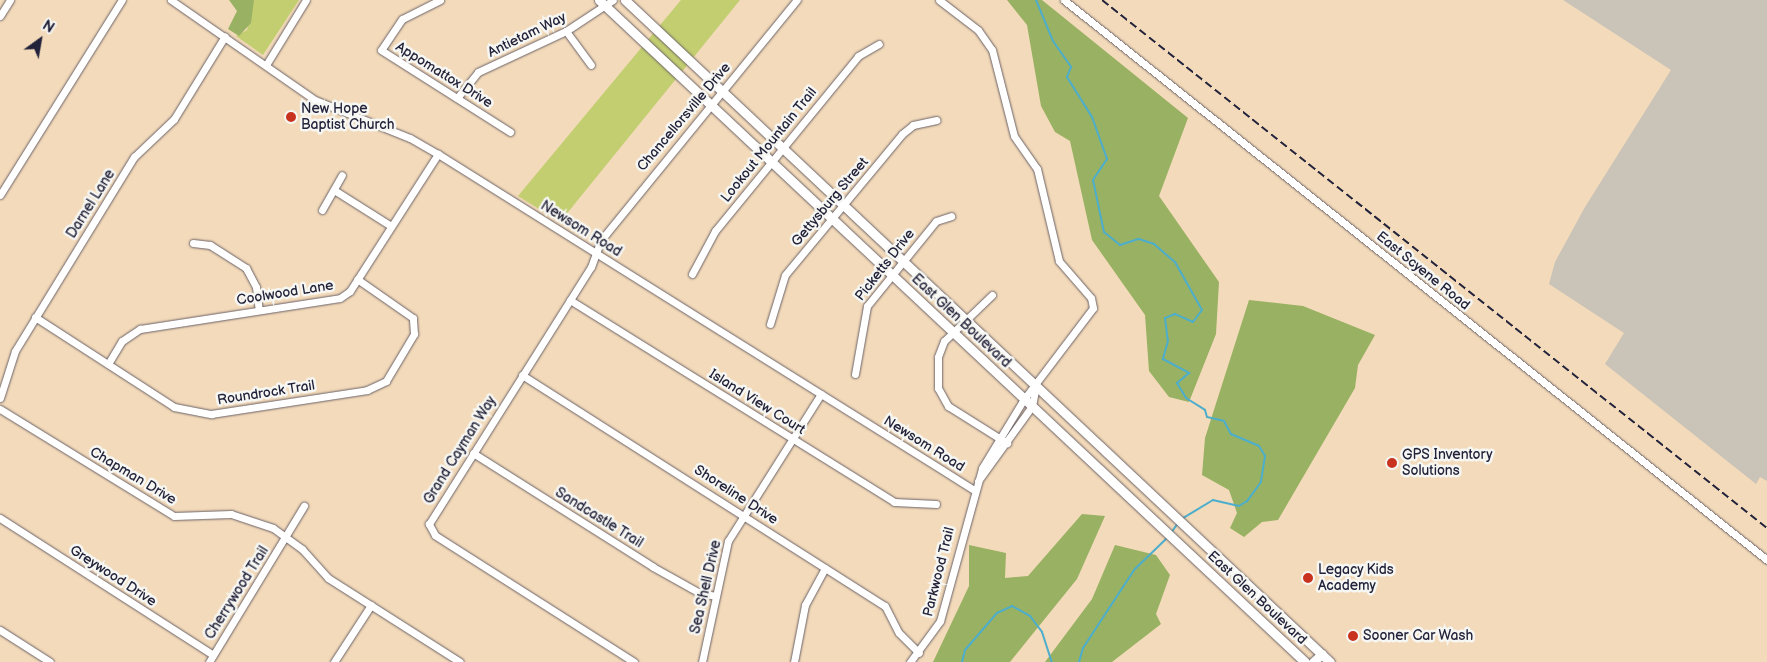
<!DOCTYPE html>
<style>
body{margin:0}
#map{position:relative;width:1767px;height:662px;overflow:hidden;background:#f3daba;font-family:"Balsamiq Sans",sans-serif}
div>[style]{position:absolute}
[style*='--x']{left:calc(var(--x)*1px);top:calc(var(--y)*1px);width:calc(var(--w)*1px);rotate:calc(var(--a)*1deg)}
.industrial>*{inset:0;background:#c9c3b8}
.green>*{inset:0;background:#c2ce70}
.forest>*{inset:0;background:#99b162}
.stream>*{height:2px;margin:-1px;padding:0 1px;transform-origin:1px;border-radius:1px;background:#4caecc}
.roads{filter:drop-shadow(0 0 1px #6b6267) drop-shadow(0 0 1px #6b6267)}
.minor>*{height:7px;margin:-3.5px;padding:0 3.5px;transform-origin:3.5px;border-radius:3.5px;background:#fff}
.major>*{height:9px;margin:-4.5px;padding:0 4.5px;transform-origin:4.5px;border-radius:4.5px;background:#fff}
.rail>*{height:2px;margin-top:-1px;transform-origin:0;background:repeating-linear-gradient(90deg,#22223b 0 8px,transparent 0 12px)}
.dots>*{width:14px;height:14px;translate:-50% -50%;box-sizing:border-box;border:2px solid #f6f6f2;border-radius:50%}
span{translate:-50% -50%;white-space:nowrap;text-align:center;line-height:1.15;-webkit-text-stroke:5px #f6f6f2;paint-order:stroke}
.street-label{font-size:14px;color:#22223b}
.poi-label{font-size:14px;color:#22223b}
.left{translate:0 -50%;text-align:left}
.north{position:absolute;left:15px;top:15px;width:50px;height:50px;-webkit-text-stroke:4px #f6f6f2;paint-order:stroke;rotate:32deg;font-size:14px;font-weight:700;line-height:20px;text-align:center;color:#22223b}
.north::after{content:'';display:block;margin:auto;width:18px;height:22px;background:#22223b;clip-path:polygon(50% 0,100% 100%,50% 72%,0 100%)}
</style>
<div id="map">
<div class="industrial">
<div style="clip-path:polygon(1563px 0,1767px 0,1767px 481px,1760px 477px,1756px 484px,1605px 364px,1624px 333px,1549px 284px,1555px 262px,1585px 207px,1671px 70px)"></div>
</div>
<div class="green">
<div style="clip-path:polygon(254px 0,299px 0,263px 55px,236px 36px,247px 30px)"></div>
<div style="clip-path:polygon(681px 0,740px 0,560px 222px,518px 196px)"></div>
</div>
<div class="forest">
<div style="clip-path:polygon(229px 0,254px 0,251px 23px,239px 36px,228px 29px,237px 11px)"></div>
<div style="clip-path:polygon(1007px 0,1042px 0,1188px 118px,1159px 196px,1219px 282px,1216px 334px,1189px 402px,1169px 397px,1149px 371px,1145px 315px,1092px 240px,1070px 141px,1055px 132px,1041px 106px,1027px 25px)"></div>
<div style="clip-path:polygon(1249px 300px,1303px 306px,1375px 335px,1358px 365px,1355px 388px,1278px 520px,1262px 522px,1244px 537px,1230px 528px,1237px 513px,1229px 490px,1202px 475px,1205px 438px)"></div>
<div style="clip-path:polygon(1082px 514px,1105px 516px,1077px 579px,1010px 662px,933px 662px,969px 586px,969px 545px,1006px 553px,1005px 578px,1028px 576px)"></div>
<div style="clip-path:polygon(1115px 545px,1156px 555px,1170px 575px,1156px 614px,1161px 624px,1112px 662px,1045px 662px,1092px 599px)"></div>
</div>
<div class="stream">
<div style="--x:1036;--y:0;--w:44;--a:67.5"></div>
<div style="--x:1053;--y:41;--w:32;--a:55"></div>
<div style="--x:1071;--y:67;--w:11;--a:112"></div>
<div style="--x:1067;--y:77;--w:47;--a:58"></div>
<div style="--x:1092;--y:117;--w:45;--a:70.3"></div>
<div style="--x:1107;--y:159;--w:25;--a:124"></div>
<div style="--x:1093;--y:180;--w:53;--a:78.1"></div>
<div style="--x:1104;--y:232;--w:21;--a:39"></div>
<div style="--x:1120;--y:245;--w:20;--a:-18"></div>
<div style="--x:1139;--y:239;--w:16;--a:18"></div>
<div style="--x:1154;--y:244;--w:28;--a:41"></div>
<div style="--x:1175;--y:262;--w:55;--a:60.6"></div>
<div style="--x:1202;--y:310;--w:15;--a:127"></div>
<div style="--x:1193;--y:322;--w:20;--a:-156"></div>
<div style="--x:1175;--y:314;--w:11;--a:158"></div>
<div style="--x:1165;--y:318;--w:23;--a:83"></div>
<div style="--x:1168;--y:341;--w:19;--a:106"></div>
<div style="--x:1163;--y:359;--w:30;--a:28"></div>
<div style="--x:1189;--y:373;--w:16;--a:140"></div>
<div style="--x:1177;--y:383;--w:17;--a:59"></div>
<div style="--x:1186;--y:398;--w:22;--a:32"></div>
<div style="--x:1205;--y:410;--w:7;--a:74"></div>
<div style="--x:1207;--y:417;--w:17;--a:13"></div>
<div style="--x:1224;--y:421;--w:15;--a:62"></div>
<div style="--x:1231;--y:434;--w:30;--a:23"></div>
<div style="--x:1259;--y:446;--w:12;--a:59"></div>
<div style="--x:1265;--y:456;--w:26;--a:99"></div>
<div style="--x:1261;--y:482;--w:24;--a:126"></div>
<div style="--x:1247;--y:501;--w:9;--a:148"></div>
<div style="--x:1239;--y:506;--w:27;--a:-167"></div>
<div style="--x:1213;--y:500;--w:37;--a:149"></div>
<div style="--x:1171;--y:533;--w:12;--a:-55"></div>
<div style="--x:962;--y:662;--w:12;--a:-76"></div>
<div style="--x:965;--y:650;--w:49;--a:-49.1"></div>
<div style="--x:997;--y:613;--w:17;--a:-25"></div>
<div style="--x:1012;--y:606;--w:21;--a:29"></div>
<div style="--x:1030;--y:616;--w:20;--a:53"></div>
<div style="--x:1042;--y:632;--w:32;--a:72"></div>
<div style="--x:1079;--y:662;--w:15;--a:-74"></div>
<div style="--x:1083;--y:648;--w:93;--a:-56.8"></div>
<div style="--x:1134;--y:570;--w:47;--a:-44.1"></div>
</div>
<div class="roads">
<div class="minor">
<div style="--x:171;--y:0;--w:175;--a:34.8"></div>
<div style="--x:315;--y:100;--w:102;--a:21.8"></div>
<div style="--x:410;--y:138;--w:32;--a:30"></div>
<div style="--x:438;--y:154;--w:633;--a:32.08"></div>
<div style="--x:440;--y:0;--w:42;--a:153.4"></div>
<div style="--x:402;--y:19;--w:37;--a:124"></div>
<div style="--x:381;--y:50;--w:153;--a:32.4"></div>
<div style="--x:1064;--y:0;--w:899;--a:38.54"></div>
<div style="--x:0;--y:16;--w:19;--a:-58"></div>
<div style="--x:566;--y:31;--w:42;--a:53.7"></div>
<div style="--x:266;--y:65;--w:76;--a:-58.4"></div>
<div style="--x:457;--y:98;--w:33;--a:-51"></div>
<div style="--x:478;--y:72;--w:97;--a:-25"></div>
<div style="--x:566;--y:31;--w:56;--a:-33.4"></div>
<div style="--x:334;--y:190;--w:67;--a:32.3"></div>
<div style="--x:0;--y:195;--w:230;--a:-58"></div>
<div style="--x:322;--y:210;--w:40;--a:-60.3"></div>
<div style="--x:193;--y:243;--w:17;--a:7"></div>
<div style="--x:210;--y:245;--w:43;--a:32.6"></div>
<div style="--x:246;--y:268;--w:21;--a:62"></div>
<div style="--x:256;--y:287;--w:23;--a:83"></div>
<div style="--x:692;--y:274;--w:49;--a:-61.9"></div>
<div style="--x:715;--y:231;--w:226;--a:-50.7"></div>
<div style="--x:858;--y:56;--w:24;--a:-30"></div>
<div style="--x:992;--y:295;--w:66;--a:136.2"></div>
<div style="--x:944;--y:341;--w:17;--a:111"></div>
<div style="--x:938;--y:357;--w:31;--a:90"></div>
<div style="--x:938;--y:388;--w:21;--a:61"></div>
<div style="--x:948;--y:406;--w:70;--a:32.1"></div>
<div style="--x:570;--y:300;--w:382;--a:31.9"></div>
<div style="--x:894;--y:502;--w:42;--a:2.7"></div>
<div style="--x:35;--y:317;--w:166;--a:32.9"></div>
<div style="--x:174;--y:407;--w:38;--a:11"></div>
<div style="--x:211;--y:414;--w:158;--a:-8.7"></div>
<div style="--x:367;--y:390;--w:21;--a:-25"></div>
<div style="--x:386;--y:381;--w:55;--a:-59.2"></div>
<div style="--x:414;--y:334;--w:16;--a:-94"></div>
<div style="--x:413;--y:318;--w:68;--a:-145.1"></div>
<div style="--x:770;--y:324;--w:51;--a:-73"></div>
<div style="--x:785;--y:275;--w:183;--a:-50.3"></div>
<div style="--x:902;--y:134;--w:14;--a:-39"></div>
<div style="--x:913;--y:125;--w:24;--a:-12"></div>
<div style="--x:108;--y:364;--w:27;--a:-59"></div>
<div style="--x:122;--y:341;--w:22;--a:-34"></div>
<div style="--x:140;--y:329;--w:202;--a:-8.8"></div>
<div style="--x:340;--y:298;--w:12;--a:-35"></div>
<div style="--x:350;--y:291;--w:163;--a:-57.3"></div>
<div style="--x:855;--y:374;--w:69;--a:-80"></div>
<div style="--x:867;--y:306;--w:109;--a:-50.9"></div>
<div style="--x:936;--y:221;--w:16;--a:-18"></div>
<div style="--x:522;--y:375;--w:430;--a:32.5"></div>
<div style="--x:885;--y:606;--w:30;--a:63"></div>
<div style="--x:899;--y:633;--w:28;--a:45"></div>
<div style="--x:0;--y:398;--w:49;--a:-72.3"></div>
<div style="--x:15;--y:351;--w:228;--a:-58.5"></div>
<div style="--x:134;--y:157;--w:55;--a:-43.5"></div>
<div style="--x:174;--y:119;--w:97;--a:-58.4"></div>
<div style="--x:0;--y:409;--w:204;--a:31.6"></div>
<div style="--x:174;--y:516;--w:57;--a:-2"></div>
<div style="--x:231;--y:514;--w:44;--a:18.4"></div>
<div style="--x:273;--y:528;--w:36;--a:36"></div>
<div style="--x:302;--y:549;--w:39;--a:48"></div>
<div style="--x:328;--y:578;--w:156;--a:32.5"></div>
<div style="--x:473;--y:453;--w:213;--a:32.3"></div>
<div style="--x:653;--y:567;--w:51;--a:29.1"></div>
<div style="--x:698;--y:592;--w:17;--a:13"></div>
<div style="--x:978;--y:481;--w:92;--a:-54.2"></div>
<div style="--x:1032;--y:406;--w:20;--a:-79"></div>
<div style="--x:0;--y:518;--w:253;--a:32.7"></div>
<div style="--x:0;--y:630;--w:59;--a:32.6"></div>
<div style="--x:209;--y:662;--w:183;--a:-58.7"></div>
<div style="--x:334;--y:662;--w:68;--a:-57"></div>
<div style="--x:634;--y:662;--w:236;--a:-147.5"></div>
<div style="--x:435;--y:535;--w:13;--a:-119"></div>
<div style="--x:429;--y:524;--w:304;--a:-57.8"></div>
<div style="--x:591;--y:267;--w:29;--a:-70"></div>
<div style="--x:601;--y:240;--w:310;--a:-50.8"></div>
<div style="--x:702;--y:662;--w:124;--a:-77.9"></div>
<div style="--x:728;--y:541;--w:174;--a:-57.7"></div>
<div style="--x:794;--y:662;--w:58;--a:-79.1"></div>
<div style="--x:805;--y:605;--w:42;--a:-61.6"></div>
<div style="--x:910;--y:662;--w:51;--a:-53.8"></div>
<div style="--x:940;--y:621;--w:159;--a:-74.6"></div>
<div style="--x:982;--y:468;--w:81;--a:-58.7"></div>
<div style="--x:1024;--y:399;--w:114;--a:-52.8"></div>
<div style="--x:1093;--y:308;--w:10;--a:-101"></div>
<div style="--x:1091;--y:298;--w:49;--a:-130.9"></div>
<div style="--x:1059;--y:261;--w:95;--a:-103.4"></div>
<div style="--x:1037;--y:169;--w:40;--a:-124.9"></div>
<div style="--x:1014;--y:136;--w:89;--a:-104.3"></div>
<div style="--x:992;--y:50;--w:24;--a:-125"></div>
<div style="--x:978;--y:30;--w:49;--a:-142.4"></div>
</div>
<div class="major">
<div style="--x:599;--y:0;--w:968;--a:43.16"></div>
<div style="--x:625;--y:0;--w:967;--a:43.2"></div>
<div style="--x:1313;--y:662;--w:12;--a:-42"></div>
</div>
</div>
<div class="rail">
<div style="--x:1102;--y:0;--w:849;--a:38.45"></div>
</div>
<div class="dots">
<div style="left:291px;top:117px;background:#c8321e"></div>
<div style="left:1392px;top:463px;background:#c8321e"></div>
<div style="left:1308px;top:578px;background:#c8321e"></div>
<div style="left:1353px;top:636px;background:#c8321e"></div>
</div>
<div class="street-label">
<span style="left:527px;top:35px;rotate:-26deg">Antietam Way</span>
<span style="left:444px;top:75px;rotate:32deg">Appomattox Drive</span>
<span style="left:684px;top:117px;rotate:-50deg">Chancellorsville Drive</span>
<span style="left:769px;top:145px;rotate:-51deg">Lookout Mountain Trail</span>
<span style="left:830px;top:202px;rotate:-50deg">Gettysburg Street</span>
<span style="left:91px;top:204px;rotate:-58deg">Darnel Lane</span>
<span style="left:581px;top:229px;rotate:32deg">Newsom Road</span>
<span style="left:885px;top:265px;rotate:-52deg">Picketts Drive</span>
<span style="left:1423px;top:271px;rotate:39deg">East Scyene Road</span>
<span style="left:285px;top:293px;rotate:-9deg">Coolwood Lane</span>
<span style="left:961px;top:321px;rotate:43deg">East Glen Boulevard</span>
<span style="left:266px;top:393px;rotate:-9deg">Roundrock Trail</span>
<span style="left:757px;top:402px;rotate:32deg">Island View Court</span>
<span style="left:924px;top:444px;rotate:32deg">Newsom Road</span>
<span style="left:460px;top:450px;rotate:-58deg">Grand Cayman Way</span>
<span style="left:133px;top:476px;rotate:31deg">Chapman Drive</span>
<span style="left:736px;top:495px;rotate:33deg">Shoreline Drive</span>
<span style="left:599px;top:518px;rotate:32deg">Sandcastle Trail</span>
<span style="left:939px;top:572px;rotate:-76deg">Parkwood Trail</span>
<span style="left:113px;top:576px;rotate:33deg">Greywood Drive</span>
<span style="left:706px;top:587px;rotate:-77deg">Sea Shell Drive</span>
<span style="left:237px;top:593px;rotate:-58deg">Cherrywood Trail</span>
<span style="left:1257px;top:598px;rotate:43deg">East Glen Boulevard</span>
</div>
<div class="poi-label">
<span class="left" style="left:301px;top:117px">New Hope<br>Baptist Church</span>
<span class="left" style="left:1402px;top:463px">GPS Inventory<br>Solutions</span>
<span class="left" style="left:1318px;top:578px">Legacy Kids<br>Academy</span>
<span class="left" style="left:1363px;top:636px">Sooner Car Wash</span>
</div>
<div class="north">N</div>
</div>
